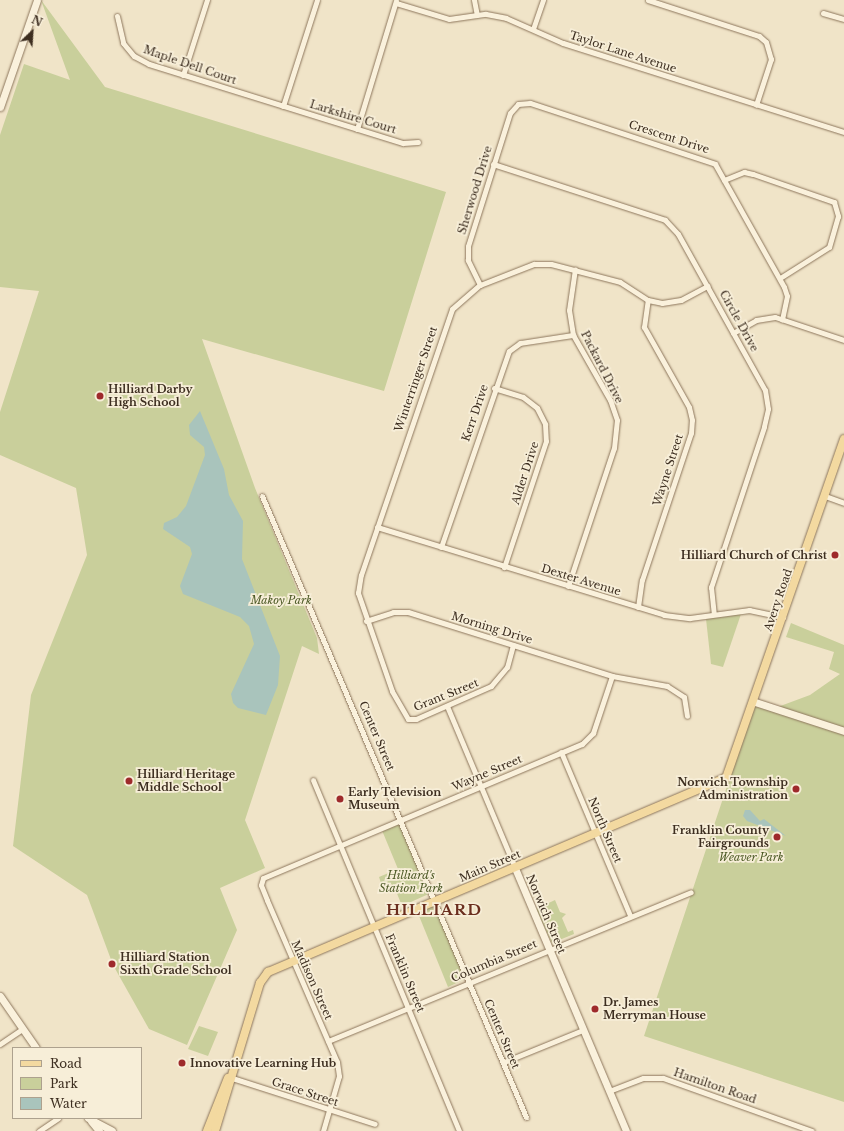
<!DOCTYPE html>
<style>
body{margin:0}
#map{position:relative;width:844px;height:1131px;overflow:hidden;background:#f0e4c8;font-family:"Libre Baskerville",serif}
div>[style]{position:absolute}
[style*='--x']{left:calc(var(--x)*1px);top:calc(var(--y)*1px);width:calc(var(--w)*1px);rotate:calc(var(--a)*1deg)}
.green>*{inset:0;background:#c9cf9b}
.water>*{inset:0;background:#a9c4bc}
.roads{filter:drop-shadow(0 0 1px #8d765c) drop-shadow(0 0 1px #8d765c)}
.street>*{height:5px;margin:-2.5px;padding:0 2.5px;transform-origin:2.5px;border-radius:2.5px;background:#faf1dc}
.secondary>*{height:7px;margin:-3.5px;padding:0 3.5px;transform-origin:3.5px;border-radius:3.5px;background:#faf1dc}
.primary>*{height:8px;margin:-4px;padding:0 4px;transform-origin:4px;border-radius:4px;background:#f3d9a0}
.dots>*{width:11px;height:11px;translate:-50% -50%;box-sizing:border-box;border:2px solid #f7eed8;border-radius:50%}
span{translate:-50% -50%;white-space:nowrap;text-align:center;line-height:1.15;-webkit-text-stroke:3.5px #f7eed8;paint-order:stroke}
.street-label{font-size:11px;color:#3d2e20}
.poi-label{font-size:11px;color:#3d2e20;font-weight:700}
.left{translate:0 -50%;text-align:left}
.right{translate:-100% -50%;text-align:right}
.park-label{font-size:11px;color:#4d5a26;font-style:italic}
.district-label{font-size:15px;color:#6b2e1e;font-weight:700;letter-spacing:1px}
.legend{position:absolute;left:12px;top:1047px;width:130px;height:72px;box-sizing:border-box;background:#f7eed8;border:1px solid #ada18e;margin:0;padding:5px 7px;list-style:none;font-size:12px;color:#3d2e20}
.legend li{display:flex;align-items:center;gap:8px;height:20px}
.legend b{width:20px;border:1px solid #ada18e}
.north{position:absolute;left:12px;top:12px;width:40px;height:40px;-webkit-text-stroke:3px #f7eed8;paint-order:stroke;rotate:25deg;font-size:11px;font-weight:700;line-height:16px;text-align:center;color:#3d2e20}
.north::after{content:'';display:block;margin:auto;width:14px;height:18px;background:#3d2e20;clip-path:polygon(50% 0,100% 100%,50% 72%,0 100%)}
</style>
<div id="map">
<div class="green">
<div style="clip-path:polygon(41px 0,105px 87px,446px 192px,384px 391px,202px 339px,255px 488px,317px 638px,319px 654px,302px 646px,245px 820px,265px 868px,220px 888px,237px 930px,187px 1045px,149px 1029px,113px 965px,87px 895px,13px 846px,31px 695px,87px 555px,76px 488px,0 455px,0 412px,39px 291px,0 287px,0 135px,24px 64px,70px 80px)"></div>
<div style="clip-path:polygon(741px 614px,723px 667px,711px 664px,706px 619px)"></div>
<div style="clip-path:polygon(791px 623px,844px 645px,844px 1102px,644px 1036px,755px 702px,775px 708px,810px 695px,840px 674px,829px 669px,834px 652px,786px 637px)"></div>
<div style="clip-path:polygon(398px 821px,433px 892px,402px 906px,394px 886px,383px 889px,379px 877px,398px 869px,381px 828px)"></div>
<div style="clip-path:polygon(555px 900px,560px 912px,566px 914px,562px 918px,568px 932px,573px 930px,574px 934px,552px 943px,536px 909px)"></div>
<div style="clip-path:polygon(434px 906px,465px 975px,465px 979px,448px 987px,417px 911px)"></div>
<div style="clip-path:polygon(199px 1026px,218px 1032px,208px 1056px,188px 1049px)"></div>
</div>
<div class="water">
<div style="clip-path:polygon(200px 411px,224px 469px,229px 495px,243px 521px,242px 559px,280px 656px,278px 685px,266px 715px,238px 708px,233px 703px,231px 694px,254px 644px,249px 626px,240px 617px,183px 594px,180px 586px,192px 554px,190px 547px,163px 529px,164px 523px,177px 517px,186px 506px,205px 455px,204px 447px,190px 435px,189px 425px)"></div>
<div style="clip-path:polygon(745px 810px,750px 810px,760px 821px,764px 819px,786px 836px,747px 821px,743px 816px)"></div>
</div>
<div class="roads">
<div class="street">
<div style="--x:474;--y:0;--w:15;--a:79"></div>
<div style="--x:648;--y:0;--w:117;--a:18"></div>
<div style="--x:759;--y:36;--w:9;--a:41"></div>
<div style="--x:766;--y:42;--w:18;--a:74"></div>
<div style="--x:771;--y:59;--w:48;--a:108.1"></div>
<div style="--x:396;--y:3;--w:55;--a:16.8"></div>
<div style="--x:449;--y:19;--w:37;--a:-8"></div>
<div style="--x:486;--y:14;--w:20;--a:11"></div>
<div style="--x:506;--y:18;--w:62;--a:23.7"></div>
<div style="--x:563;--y:43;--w:295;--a:17.6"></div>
<div style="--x:823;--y:13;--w:22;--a:16"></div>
<div style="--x:117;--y:16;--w:28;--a:77"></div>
<div style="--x:123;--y:43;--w:17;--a:50"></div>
<div style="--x:134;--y:56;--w:17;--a:28"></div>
<div style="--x:149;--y:64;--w:266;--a:17.3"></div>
<div style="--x:403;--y:143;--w:15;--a:-4"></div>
<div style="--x:533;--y:29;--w:31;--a:-71"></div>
<div style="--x:183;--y:75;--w:79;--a:-72.3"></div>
<div style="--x:283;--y:106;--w:111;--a:-72.2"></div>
<div style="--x:357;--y:129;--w:134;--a:-73.1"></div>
<div style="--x:493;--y:164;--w:181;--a:18"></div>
<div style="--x:665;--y:220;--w:19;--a:47"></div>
<div style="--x:678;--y:234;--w:179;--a:60.9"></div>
<div style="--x:765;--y:390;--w:19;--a:81"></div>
<div style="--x:768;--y:409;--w:18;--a:103"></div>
<div style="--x:764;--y:427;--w:169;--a:108.3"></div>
<div style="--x:711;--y:587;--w:27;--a:84"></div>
<div style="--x:724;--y:180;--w:22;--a:-22"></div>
<div style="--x:744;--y:172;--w:9;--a:13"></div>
<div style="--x:753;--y:174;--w:86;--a:19.1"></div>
<div style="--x:834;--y:202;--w:15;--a:74"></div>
<div style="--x:838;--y:216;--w:32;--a:106"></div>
<div style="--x:829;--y:247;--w:58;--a:147.7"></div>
<div style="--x:480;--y:285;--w:28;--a:-116"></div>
<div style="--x:468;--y:260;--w:14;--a:-90"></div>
<div style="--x:468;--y:246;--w:139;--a:-72.5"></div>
<div style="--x:510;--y:113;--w:12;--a:-48"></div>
<div style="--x:518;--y:104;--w:12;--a:-5"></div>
<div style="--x:530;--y:103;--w:195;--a:18.2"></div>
<div style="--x:715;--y:164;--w:141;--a:60.7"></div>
<div style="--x:784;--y:287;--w:9;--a:72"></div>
<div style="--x:787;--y:296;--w:24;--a:102"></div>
<div style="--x:733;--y:333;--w:26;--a:-29"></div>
<div style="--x:756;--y:320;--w:19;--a:-9"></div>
<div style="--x:775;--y:317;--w:73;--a:18.4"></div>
<div style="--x:494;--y:388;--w:30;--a:17"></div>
<div style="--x:523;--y:397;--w:18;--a:38"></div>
<div style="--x:537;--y:408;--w:18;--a:63"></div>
<div style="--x:545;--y:424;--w:17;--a:87"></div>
<div style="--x:546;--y:441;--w:133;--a:108.4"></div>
<div style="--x:262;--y:496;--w:675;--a:66.97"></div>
<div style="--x:825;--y:496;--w:20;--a:20"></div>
<div style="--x:377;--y:527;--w:300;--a:17"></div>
<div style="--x:664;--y:615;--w:26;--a:7"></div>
<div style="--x:690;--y:618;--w:60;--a:-7.7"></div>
<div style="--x:749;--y:610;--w:35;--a:12"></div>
<div style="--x:441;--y:547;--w:207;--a:-70.9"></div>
<div style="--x:509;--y:351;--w:14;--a:-36"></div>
<div style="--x:520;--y:343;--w:54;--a:-8.6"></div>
<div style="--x:568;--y:586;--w:145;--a:-71.6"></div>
<div style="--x:614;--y:448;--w:28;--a:-84"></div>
<div style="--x:617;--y:420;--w:21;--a:-109"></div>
<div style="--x:610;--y:400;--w:75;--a:-119.6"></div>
<div style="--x:573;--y:335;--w:25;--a:-99"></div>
<div style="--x:569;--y:310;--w:41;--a:-81.7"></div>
<div style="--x:638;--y:607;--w:27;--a:-82"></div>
<div style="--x:642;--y:580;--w:155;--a:-71.6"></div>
<div style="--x:691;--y:433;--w:13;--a:-86"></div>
<div style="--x:692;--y:420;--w:13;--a:-103"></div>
<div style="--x:689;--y:407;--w:92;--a:-119.4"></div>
<div style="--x:644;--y:327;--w:27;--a:-82"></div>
<div style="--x:366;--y:621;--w:28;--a:-18"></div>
<div style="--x:393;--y:612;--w:15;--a:0"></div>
<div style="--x:408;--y:612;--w:214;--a:17.4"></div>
<div style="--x:612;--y:676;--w:56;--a:10.3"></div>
<div style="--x:667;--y:686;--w:20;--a:33"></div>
<div style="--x:684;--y:697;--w:19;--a:81"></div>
<div style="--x:513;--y:645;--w:23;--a:105"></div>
<div style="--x:507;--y:667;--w:25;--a:130"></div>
<div style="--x:491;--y:686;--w:82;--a:156.3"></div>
<div style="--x:416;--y:719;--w:8;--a:180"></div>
<div style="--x:408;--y:719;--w:32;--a:-120"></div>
<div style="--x:392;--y:691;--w:104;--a:-109.1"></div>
<div style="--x:358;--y:593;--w:18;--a:-81"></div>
<div style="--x:361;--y:575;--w:281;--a:-71.1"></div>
<div style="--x:452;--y:309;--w:37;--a:-41"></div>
<div style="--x:480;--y:285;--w:58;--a:-21.3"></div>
<div style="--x:534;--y:264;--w:17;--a:0"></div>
<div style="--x:551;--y:264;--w:71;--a:14.6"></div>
<div style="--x:620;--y:282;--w:33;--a:33"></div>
<div style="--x:648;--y:300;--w:14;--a:12"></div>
<div style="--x:662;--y:303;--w:19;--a:-9"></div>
<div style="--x:681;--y:300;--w:30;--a:-28"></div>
<div style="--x:447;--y:706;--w:176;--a:67.2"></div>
<div style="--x:561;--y:752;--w:177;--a:67.1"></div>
<div style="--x:313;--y:780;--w:380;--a:67.4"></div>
<div style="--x:328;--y:1041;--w:392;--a:-22.3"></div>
<div style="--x:0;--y:1044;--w:27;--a:-34"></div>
<div style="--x:504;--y:1062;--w:85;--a:-22.1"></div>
<div style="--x:229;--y:1077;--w:153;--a:17.8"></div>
<div style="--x:609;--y:1091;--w:36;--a:-21"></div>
<div style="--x:643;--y:1078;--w:20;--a:0"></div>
<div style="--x:663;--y:1078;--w:158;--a:19.6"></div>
<div style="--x:39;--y:1131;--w:23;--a:-34"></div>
<div style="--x:323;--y:1131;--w:57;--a:-73.8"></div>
<div style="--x:339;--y:1076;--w:14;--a:-98"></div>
<div style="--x:337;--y:1062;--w:176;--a:-113.4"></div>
<div style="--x:267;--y:900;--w:16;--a:-112"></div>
<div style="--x:261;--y:885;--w:7;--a:-74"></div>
<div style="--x:263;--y:878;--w:346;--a:-22.8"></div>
<div style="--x:582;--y:744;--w:16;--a:-45"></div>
<div style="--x:593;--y:733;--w:60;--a:-71.6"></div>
</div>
<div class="secondary">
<div style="--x:0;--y:107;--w:113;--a:-70.9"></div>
<div style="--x:755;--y:702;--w:94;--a:18"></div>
<div style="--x:515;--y:868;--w:285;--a:67.1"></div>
<div style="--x:0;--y:996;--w:63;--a:55.3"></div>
<div style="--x:88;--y:1118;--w:27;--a:28"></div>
<div style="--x:91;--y:1121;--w:13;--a:51"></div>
</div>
<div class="primary">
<div style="--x:207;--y:1131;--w:57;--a:-68.4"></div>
<div style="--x:215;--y:1131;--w:155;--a:-73.1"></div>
<div style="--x:260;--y:983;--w:14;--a:-54"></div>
<div style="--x:268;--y:972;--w:497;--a:-23"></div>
<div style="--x:726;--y:778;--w:359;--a:-70.8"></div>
</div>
</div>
<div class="dots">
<div style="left:100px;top:396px;background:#9e2a2b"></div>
<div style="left:835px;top:555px;background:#9e2a2b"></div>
<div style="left:129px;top:781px;background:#9e2a2b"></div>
<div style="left:796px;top:789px;background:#9e2a2b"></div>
<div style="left:340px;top:799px;background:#9e2a2b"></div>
<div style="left:777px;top:837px;background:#9e2a2b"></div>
<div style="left:112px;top:964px;background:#9e2a2b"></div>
<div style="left:595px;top:1009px;background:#9e2a2b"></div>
<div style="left:182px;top:1063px;background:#9e2a2b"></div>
</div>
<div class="street-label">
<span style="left:623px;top:52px;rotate:18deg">Taylor Lane Avenue</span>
<span style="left:190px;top:65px;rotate:19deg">Maple Dell Court</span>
<span style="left:353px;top:117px;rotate:17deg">Larkshire Court</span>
<span style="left:669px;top:137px;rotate:18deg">Crescent Drive</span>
<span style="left:475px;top:190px;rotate:-73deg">Sherwood Drive</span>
<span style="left:739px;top:321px;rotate:61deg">Circle Drive</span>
<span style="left:602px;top:367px;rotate:63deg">Packard Drive</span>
<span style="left:416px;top:379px;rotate:-71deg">Winterringer Street</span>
<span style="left:475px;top:413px;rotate:-71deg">Kerr Drive</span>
<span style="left:668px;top:470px;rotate:-72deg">Wayne Street</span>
<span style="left:525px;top:473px;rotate:-72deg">Alder Drive</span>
<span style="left:581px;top:580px;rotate:17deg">Dexter Avenue</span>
<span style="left:778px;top:600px;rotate:-71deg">Avery Road</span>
<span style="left:492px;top:628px;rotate:17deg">Morning Drive</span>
<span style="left:446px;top:695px;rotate:-22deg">Grant Street</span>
<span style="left:377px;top:736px;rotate:67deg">Center Street</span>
<span style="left:487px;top:773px;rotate:-23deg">Wayne Street</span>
<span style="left:605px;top:830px;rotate:67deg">North Street</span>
<span style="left:490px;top:866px;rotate:-23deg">Main Street</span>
<span style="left:546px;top:914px;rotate:67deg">Norwich Street</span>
<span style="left:494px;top:961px;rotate:-23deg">Columbia Street</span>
<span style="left:405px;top:973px;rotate:67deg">Franklin Street</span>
<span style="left:312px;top:980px;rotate:66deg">Madison Street</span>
<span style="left:502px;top:1034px;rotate:67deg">Center Street</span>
<span style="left:715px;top:1086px;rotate:19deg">Hamilton Road</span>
<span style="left:305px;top:1092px;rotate:18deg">Grace Street</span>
</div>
<div class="poi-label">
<span class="left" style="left:108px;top:396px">Hilliard Darby<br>High School</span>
<span class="right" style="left:827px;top:555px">Hilliard Church of Christ</span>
<span class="left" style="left:137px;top:781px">Hilliard Heritage<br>Middle School</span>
<span class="right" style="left:788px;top:789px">Norwich Township<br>Administration</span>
<span class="left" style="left:348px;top:799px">Early Television<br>Museum</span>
<span class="right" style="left:769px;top:837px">Franklin County<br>Fairgrounds</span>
<span class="left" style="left:120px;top:964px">Hilliard Station<br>Sixth Grade School</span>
<span class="left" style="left:603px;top:1009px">Dr. James<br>Merryman House</span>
<span class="left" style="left:190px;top:1063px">Innovative Learning Hub</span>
</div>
<div class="park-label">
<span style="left:281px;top:600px">Makoy Park</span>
<span style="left:751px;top:857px">Weaver Park</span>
<span style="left:411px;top:882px">Hilliard's<br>Station Park</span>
</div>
<div class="district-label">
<span style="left:434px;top:910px">HILLIARD</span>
</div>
<ul class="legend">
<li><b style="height:5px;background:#f3d9a0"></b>Road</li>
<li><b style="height:11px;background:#c9cf9b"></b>Park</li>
<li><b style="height:11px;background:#a9c4bc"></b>Water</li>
</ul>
<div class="north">N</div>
</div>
